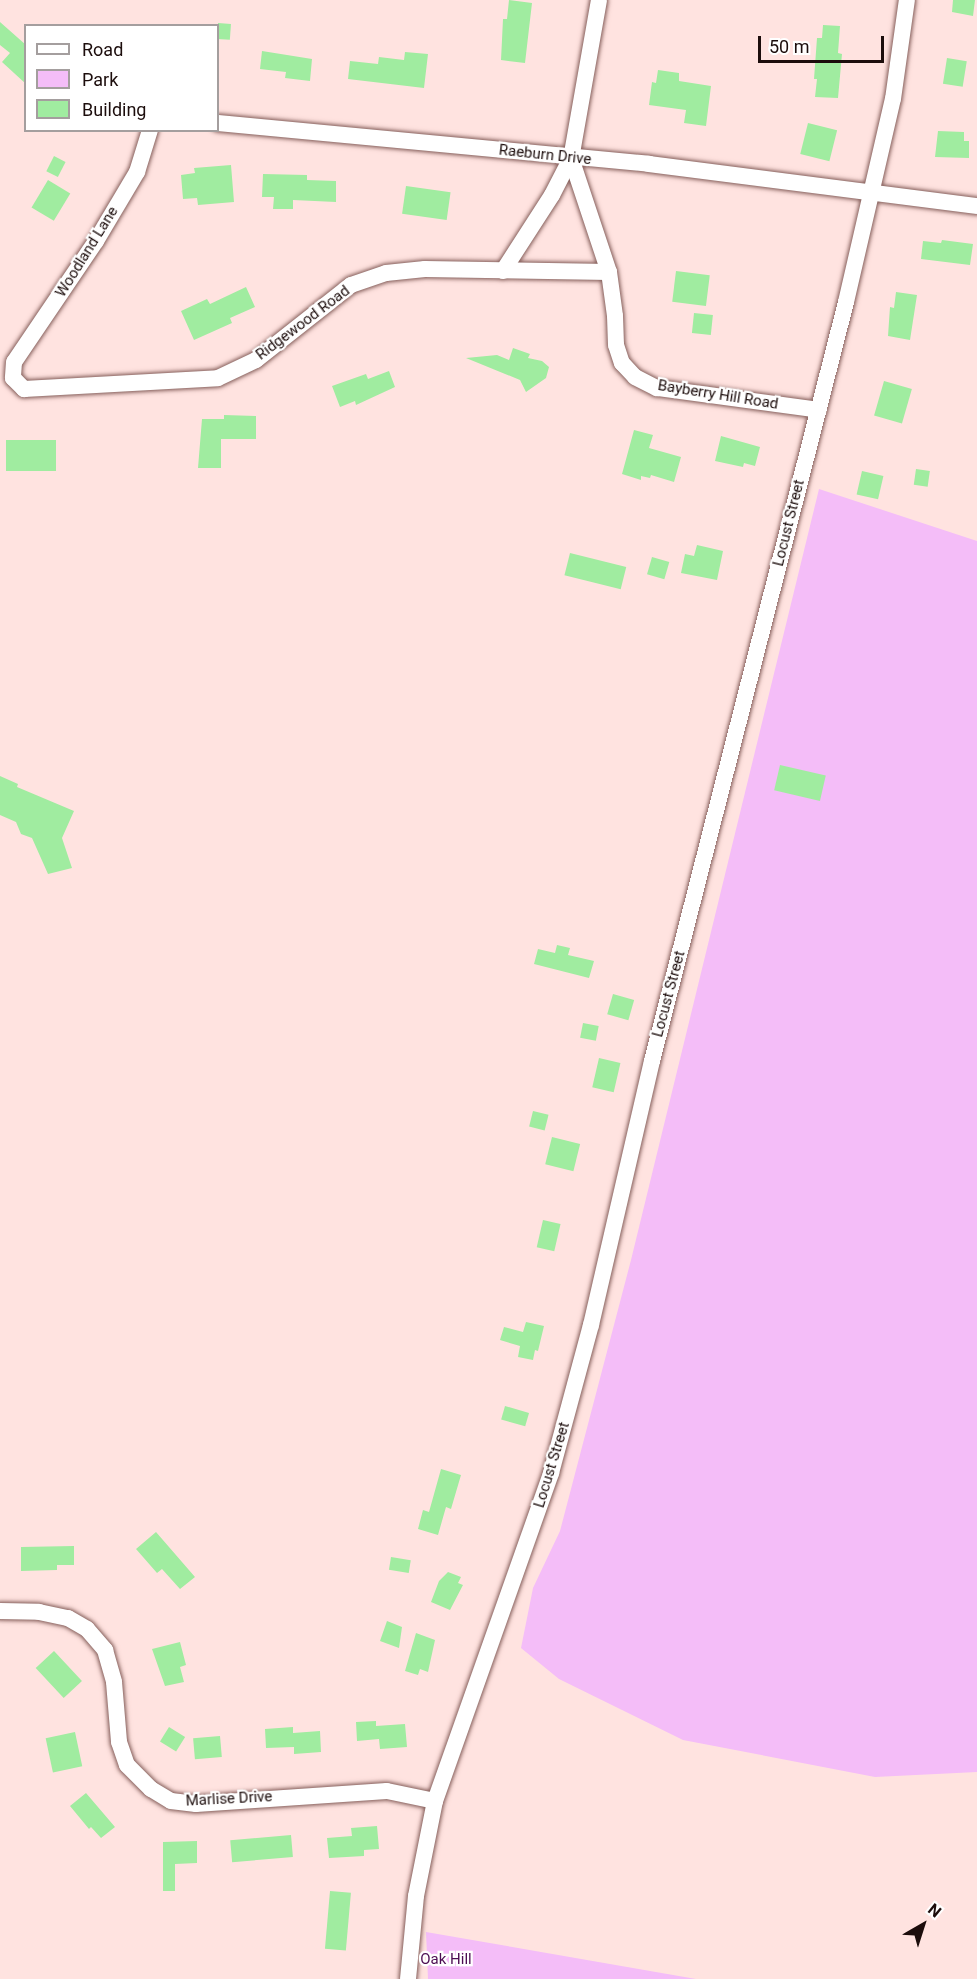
<!DOCTYPE html>
<style>
body{margin:0}
#map{position:relative;width:977px;height:1979px;overflow:hidden;background:#ffe3e0;font-family:Roboto,sans-serif}
div>[style]{position:absolute}
[style*='--x']{left:calc(var(--x)*1px);top:calc(var(--y)*1px);width:calc(var(--w)*1px);rotate:calc(var(--a)*1deg)}
.green>*{inset:0;background:#f4bdf8}
.building>*{inset:0;background:#a0eca0;transform-origin:0 0}
.roads{filter:drop-shadow(0 0 2px #865f5b) drop-shadow(0 0 2px #865f5b)}
.street>*{height:16px;margin:-8px;padding:0 8px;transform-origin:8px;border-radius:8px;background:#fff}
span{translate:-50% -50%;white-space:nowrap;text-align:center;line-height:1.15;-webkit-text-stroke:4.5px #fff;paint-order:stroke}
.street-label{font-size:15px;color:#1c0d0c}
.park-label{font-size:15px;color:#4c0d52}
.legend{position:absolute;left:24px;top:24px;width:195px;height:108px;box-sizing:border-box;background:#fff;border:2px solid #a49e9e;margin:0;padding:8px 10px;list-style:none;font-size:18px;color:#1c0d0c}
.legend li{display:flex;align-items:center;gap:12px;height:30px}
.legend b{width:30px;border:2px solid #a49e9e}
.north{position:absolute;left:893px;top:1895px;width:60px;height:60px;-webkit-text-stroke:4px #fff;paint-order:stroke;rotate:39deg;font-size:16px;font-weight:700;line-height:24px;text-align:center;color:#1c0d0c}
.north::after{content:'';display:block;margin:auto;width:21px;height:27px;background:#1c0d0c;clip-path:polygon(50% 0,100% 100%,50% 72%,0 100%)}
.scale{position:absolute;left:758px;top:36px;width:126px;height:27px;box-sizing:border-box;border:3px solid #1c0d0c;border-top:0;padding-left:8px;font-size:18px;line-height:21px;white-space:nowrap;color:#1c0d0c;-webkit-text-stroke:4px #fff;paint-order:stroke}
</style>
<div id="map">
<div class="green">
<div style="clip-path:polygon(819px 489px,977px 541px,977px 1772px,875px 1777px,683px 1740px,559px 1679px,521px 1648px,533px 1588px,560px 1531px,631px 1260px)"></div>
<div style="clip-path:polygon(426px 1932px,696px 1979px,428px 1979px)"></div>
</div>
<div class="building">
<div style="clip-path:polygon(509px 0,532px 3px,525px 63px,501px 60px,503px 19px,507px 19px)"></div>
<div style="clip-path:polygon(953px 0,975px 0,973px 16px,952px 12px)"></div>
<div style="clip-path:polygon(0 22px,26px 45px,26px 84px,2px 62px,10px 53px,0 45px)"></div>
<div style="left:218px;top:23px;width:13px;height:16px;rotate:4deg"></div>
<div style="clip-path:polygon(823px 25px,840px 26px,838px 53px,842px 54px,838px 98px,815px 97px,817px 79px,814px 79px,817px 38px,822px 38px)"></div>
<div style="clip-path:polygon(262px 51px,312px 59px,310px 81px,285px 78px,286px 72px,260px 69px)"></div>
<div style="clip-path:polygon(405px 52px,428px 54px,424px 88px,348px 79px,350px 61px,378px 64px,379px 57px,404px 60px)"></div>
<div style="left:947px;top:58px;width:20px;height:26px;rotate:9deg"></div>
<div style="clip-path:polygon(658px 70px,679px 73px,679px 81px,711px 86px,706px 126px,684px 123px,686px 110px,649px 105px,652px 82px,656px 83px)"></div>
<div style="left:808px;top:123px;width:30px;height:32px;rotate:14deg"></div>
<div style="clip-path:polygon(938px 131px,964px 132px,964px 141px,969px 141px,969px 158px,935px 157px)"></div>
<div style="left:54px;top:156px;width:13px;height:17px;rotate:27deg"></div>
<div style="clip-path:polygon(231px 165px,234px 202px,198px 205px,197px 198px,183px 199px,181px 175px,195px 173px,194px 168px)"></div>
<div style="clip-path:polygon(263px 174px,307px 175px,307px 180px,336px 181px,336px 202px,293px 200px,293px 209px,273px 209px,274px 197px,262px 197px)"></div>
<div style="left:48px;top:180px;width:26px;height:32px;rotate:31deg"></div>
<div style="left:406px;top:186px;width:45px;height:28px;rotate:8deg"></div>
<div style="clip-path:polygon(942px 240px,973px 244px,970px 265px,921px 259px,923px 241px,941px 243px)"></div>
<div style="left:676px;top:271px;width:34px;height:31px;rotate:7deg"></div>
<div style="clip-path:polygon(246px 287px,255px 307px,230px 318px,232px 323px,194px 340px,181px 311px,207px 299px,210px 304px)"></div>
<div style="clip-path:polygon(896px 292px,917px 295px,910px 340px,888px 336px,890px 307px,894px 308px)"></div>
<div style="left:694px;top:313px;width:19px;height:20px;rotate:6deg"></div>
<div style="clip-path:polygon(513px 348px,530px 354px,528px 358px,542px 361px,549px 367px,546px 378px,526px 392px,520px 380px,466px 358px,497px 355px,509px 360px)"></div>
<div style="clip-path:polygon(389px 371px,395px 387px,356px 405px,355px 401px,340px 407px,332px 386px,366px 374px,368px 379px)"></div>
<div style="left:884px;top:381px;width:29px;height:36px;rotate:16deg"></div>
<div style="clip-path:polygon(224px 415px,256px 416px,256px 439px,221px 439px,221px 468px,198px 468px,202px 419px,224px 419px)"></div>
<div style="clip-path:polygon(634px 430px,653px 435px,649px 448px,681px 457px,674px 482px,651px 475px,650px 478px,641px 476px,641px 480px,622px 474px)"></div>
<div style="clip-path:polygon(721px 436px,760px 447px,755px 466px,744px 463px,743px 467px,715px 461px)"></div>
<div style="left:56px;top:440px;width:31px;height:50px;rotate:90deg"></div>
<div style="left:916px;top:469px;width:14px;height:16px;rotate:8deg"></div>
<div style="left:862px;top:471px;width:22px;height:24px;rotate:13deg"></div>
<div style="clip-path:polygon(697px 545px,723px 551px,717px 580px,681px 573px,685px 554px,694px 556px)"></div>
<div style="left:570px;top:553px;width:58px;height:23px;rotate:14deg"></div>
<div style="left:652px;top:557px;width:18px;height:18px;rotate:16deg"></div>
<div style="left:780px;top:765px;width:47px;height:26px;rotate:13deg"></div>
<div style="clip-path:polygon(0 776px,18px 784px,17px 787px,74px 811px,62px 838px,72px 868px,48px 874px,32px 838px,21px 834px,16px 822px,0 815px)"></div>
<div style="clip-path:polygon(557px 945px,570px 948px,568px 955px,594px 961px,589px 978px,534px 964px,538px 949px,555px 953px)"></div>
<div style="left:613px;top:994px;width:22px;height:21px;rotate:16deg"></div>
<div style="left:583px;top:1023px;width:16px;height:15px;rotate:11deg"></div>
<div style="left:599px;top:1058px;width:22px;height:30px;rotate:13deg"></div>
<div style="left:533px;top:1111px;width:16px;height:16px;rotate:14deg"></div>
<div style="left:552px;top:1137px;width:29px;height:28px;rotate:14deg"></div>
<div style="left:543px;top:1220px;width:18px;height:28px;rotate:13deg"></div>
<div style="clip-path:polygon(526px 1322px,544px 1326px,538px 1351px,535px 1350px,533px 1360px,518px 1357px,520px 1346px,500px 1340px,504px 1327px,523px 1332px)"></div>
<div style="left:505px;top:1406px;width:25px;height:14px;rotate:16deg"></div>
<div style="clip-path:polygon(441px 1469px,461px 1475px,451px 1509px,446px 1507px,438px 1535px,418px 1529px,423px 1510px,429px 1512px)"></div>
<div style="clip-path:polygon(156px 1532px,195px 1577px,180px 1589px,162px 1569px,157px 1573px,136px 1549px)"></div>
<div style="clip-path:polygon(74px 1546px,74px 1565px,57px 1565px,57px 1570px,21px 1571px,21px 1547px)"></div>
<div style="left:391px;top:1557px;width:20px;height:13px;rotate:9deg"></div>
<div style="clip-path:polygon(448px 1572px,461px 1577px,458px 1583px,463px 1585px,450px 1610px,431px 1602px,439px 1581px)"></div>
<div style="clip-path:polygon(387px 1621px,402px 1627px,399px 1648px,380px 1641px)"></div>
<div style="clip-path:polygon(416px 1633px,435px 1640px,428px 1672px,420px 1669px,418px 1675px,405px 1671px)"></div>
<div style="clip-path:polygon(180px 1642px,186px 1665px,180px 1667px,184px 1682px,165px 1686px,152px 1649px)"></div>
<div style="left:54px;top:1651px;width:41px;height:25px;rotate:47deg"></div>
<div style="clip-path:polygon(376px 1721px,376px 1726px,405px 1724px,407px 1747px,380px 1749px,379px 1739px,357px 1741px,356px 1722px)"></div>
<div style="left:169px;top:1727px;width:19px;height:17px;rotate:32deg"></div>
<div style="clip-path:polygon(293px 1727px,293px 1733px,320px 1731px,321px 1752px,294px 1754px,294px 1747px,266px 1748px,265px 1729px)"></div>
<div style="left:75px;top:1732px;width:35px;height:30px;rotate:78deg"></div>
<div style="left:220px;top:1736px;width:21px;height:27px;rotate:85deg"></div>
<div style="clip-path:polygon(86px 1793px,115px 1827px,101px 1838px,91px 1827px,89px 1829px,70px 1806px)"></div>
<div style="clip-path:polygon(377px 1826px,379px 1849px,364px 1850px,364px 1856px,329px 1858px,327px 1838px,352px 1836px,351px 1828px)"></div>
<div style="left:291px;top:1835px;width:22px;height:61px;rotate:85deg"></div>
<div style="clip-path:polygon(197px 1841px,197px 1863px,175px 1864px,175px 1891px,163px 1891px,163px 1842px)"></div>
<div style="left:330px;top:1891px;width:21px;height:58px;rotate:5deg"></div>
</div>
<div class="roads">
<div class="street">
<div style="--x:599;--y:0;--w:160;--a:100"></div>
<div style="--x:571;--y:158;--w:120;--a:71.6"></div>
<div style="--x:609;--y:272;--w:44;--a:82.2"></div>
<div style="--x:615;--y:316;--w:29;--a:88"></div>
<div style="--x:616;--y:345;--w:19;--a:72"></div>
<div style="--x:622;--y:363;--w:19;--a:47"></div>
<div style="--x:635;--y:377;--w:25;--a:27"></div>
<div style="--x:657;--y:388;--w:163;--a:7.7"></div>
<div style="--x:218;--y:123;--w:433;--a:5.4"></div>
<div style="--x:649;--y:164;--w:331;--a:7.3"></div>
<div style="--x:150;--y:130;--w:44;--a:107.2"></div>
<div style="--x:137;--y:172;--w:80;--a:120.7"></div>
<div style="--x:96;--y:241;--w:146;--a:124.1"></div>
<div style="--x:14;--y:362;--w:16;--a:94"></div>
<div style="--x:13;--y:378;--w:16;--a:45"></div>
<div style="--x:24;--y:389;--w:194;--a:-3.2"></div>
<div style="--x:218;--y:378;--w:42;--a:-25.3"></div>
<div style="--x:256;--y:360;--w:121;--a:-38.3"></div>
<div style="--x:351;--y:285;--w:37;--a:-19"></div>
<div style="--x:386;--y:273;--w:39;--a:-6"></div>
<div style="--x:425;--y:269;--w:184;--a:0.9"></div>
<div style="--x:503;--y:271;--w:90;--a:-57.2"></div>
<div style="--x:552;--y:195;--w:42;--a:-62.8"></div>
<div style="--x:0;--y:1611;--w:39;--a:1"></div>
<div style="--x:39;--y:1612;--w:30;--a:12"></div>
<div style="--x:68;--y:1618;--w:22;--a:30"></div>
<div style="--x:87;--y:1629;--w:28;--a:49"></div>
<div style="--x:105;--y:1650;--w:33;--a:74"></div>
<div style="--x:114;--y:1682;--w:60;--a:85.2"></div>
<div style="--x:119;--y:1742;--w:24;--a:71"></div>
<div style="--x:127;--y:1765;--w:34;--a:45"></div>
<div style="--x:151;--y:1789;--w:23;--a:31"></div>
<div style="--x:171;--y:1801;--w:25;--a:7"></div>
<div style="--x:196;--y:1804;--w:191;--a:-3.9"></div>
<div style="--x:387;--y:1791;--w:49;--a:11.8"></div>
<div style="--x:408;--y:1979;--w:83;--a:-84.5"></div>
<div style="--x:416;--y:1896;--w:97;--a:-78.7"></div>
<div style="--x:435;--y:1801;--w:348;--a:-70.5"></div>
<div style="--x:551;--y:1473;--w:153;--a:-74.9"></div>
<div style="--x:591;--y:1325;--w:271;--a:-77"></div>
<div style="--x:652;--y:1061;--w:783;--a:-75.66"></div>
<div style="--x:846;--y:302;--w:208;--a:-77"></div>
<div style="--x:893;--y:99;--w:100;--a:-82"></div>
</div>
</div>
<div class="street-label">
<span style="left:545px;top:155px;rotate:6deg">Raeburn Drive</span>
<span style="left:87px;top:252px;rotate:-58deg">Woodland Lane</span>
<span style="left:303px;top:323px;rotate:-37deg">Ridgewood Road</span>
<span style="left:718px;top:395px;rotate:9deg">Bayberry Hill Road</span>
<span style="left:789px;top:523px;rotate:-76deg">Locust Street</span>
<span style="left:669px;top:994px;rotate:-75deg">Locust Street</span>
<span style="left:552px;top:1465px;rotate:-73deg">Locust Street</span>
<span style="left:229px;top:1799px;rotate:-3deg">Marlise Drive</span>
</div>
<div class="park-label">
<span style="left:446px;top:1960px">Oak Hill</span>
</div>
<ul class="legend">
<li><b style="height:8px;background:#fff"></b>Road</li>
<li><b style="height:16px;background:#f4bdf8"></b>Park</li>
<li><b style="height:16px;background:#a0eca0"></b>Building</li>
</ul>
<div class="north">N</div>
<div class="scale">50 m</div>
</div>
